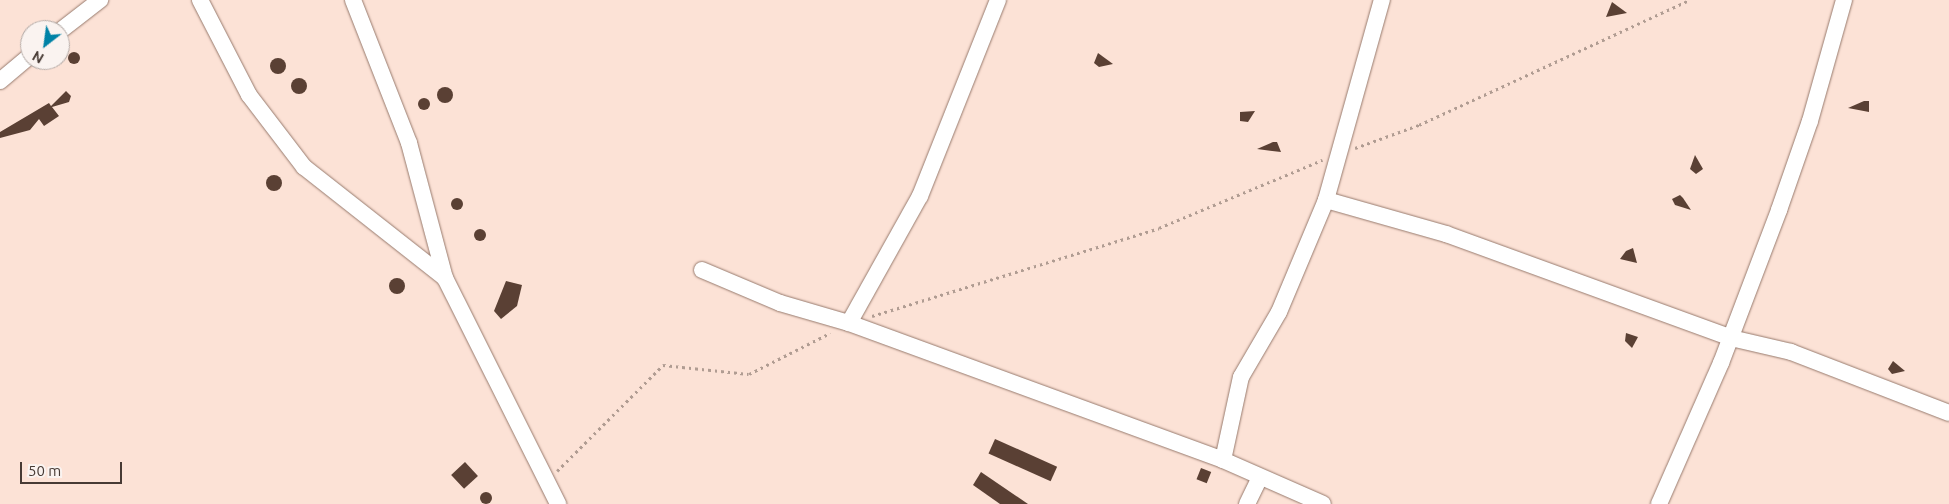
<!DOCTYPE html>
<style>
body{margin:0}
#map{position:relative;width:1949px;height:504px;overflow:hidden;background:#fce2d6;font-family:Ubuntu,sans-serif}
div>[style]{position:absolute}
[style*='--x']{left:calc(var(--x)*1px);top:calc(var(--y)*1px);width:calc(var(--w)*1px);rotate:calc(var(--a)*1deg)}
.building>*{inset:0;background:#5a4034;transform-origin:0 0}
.round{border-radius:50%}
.path>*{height:2.5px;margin-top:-1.25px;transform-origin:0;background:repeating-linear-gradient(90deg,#b09c92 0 2.5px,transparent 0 6.5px)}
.roads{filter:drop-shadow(0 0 1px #977a6d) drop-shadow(0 0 1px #977a6d)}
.minor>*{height:16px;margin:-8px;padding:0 8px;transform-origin:8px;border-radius:8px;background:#fff}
span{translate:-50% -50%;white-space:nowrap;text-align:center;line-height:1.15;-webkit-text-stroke:5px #faf3f0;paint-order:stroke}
.north{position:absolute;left:20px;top:20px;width:50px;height:50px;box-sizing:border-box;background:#faf3f0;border:1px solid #b2a9a5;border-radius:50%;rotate:210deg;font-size:14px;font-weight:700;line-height:20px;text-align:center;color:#473a34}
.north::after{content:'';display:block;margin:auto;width:18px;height:22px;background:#0082a6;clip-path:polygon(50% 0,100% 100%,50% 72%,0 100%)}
.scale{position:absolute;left:20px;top:462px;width:102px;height:22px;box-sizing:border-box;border:2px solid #473a34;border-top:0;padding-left:6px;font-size:15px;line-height:18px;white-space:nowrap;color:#473a34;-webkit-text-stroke:4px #faf3f0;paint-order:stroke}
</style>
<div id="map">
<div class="building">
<div style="clip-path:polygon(1612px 2px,1627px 13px,1606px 17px)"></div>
<div class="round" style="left:68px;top:52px;width:12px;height:12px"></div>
<div style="clip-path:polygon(1098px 53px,1113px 64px,1099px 67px,1094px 63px)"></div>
<div class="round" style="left:270px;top:58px;width:16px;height:16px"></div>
<div class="round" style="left:291px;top:78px;width:16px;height:16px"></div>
<div class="round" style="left:437px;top:87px;width:16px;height:16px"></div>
<div style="clip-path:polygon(66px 91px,71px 96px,69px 102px,52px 107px,59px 116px,44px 126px,39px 119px,30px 130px,0 138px,0 132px,49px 103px,51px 106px)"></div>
<div class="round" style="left:418px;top:98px;width:12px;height:12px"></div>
<div style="clip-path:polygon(1869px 101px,1869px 112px,1848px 108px,1864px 101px)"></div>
<div style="clip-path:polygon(1255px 111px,1248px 122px,1240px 121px,1240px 112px)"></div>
<div style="clip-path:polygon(1277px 142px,1281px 152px,1257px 149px,1273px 142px)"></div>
<div style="clip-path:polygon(1695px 155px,1703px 169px,1696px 174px,1690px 169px)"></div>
<div class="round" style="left:266px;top:175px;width:16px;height:16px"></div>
<div style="clip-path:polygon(1680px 195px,1683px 198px,1691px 210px,1675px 205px,1672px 199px)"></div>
<div class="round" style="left:451px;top:198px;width:12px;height:12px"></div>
<div class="round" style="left:474px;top:229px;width:12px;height:12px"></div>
<div style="clip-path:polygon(1633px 248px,1637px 263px,1620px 259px,1626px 251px)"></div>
<div class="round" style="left:389px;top:278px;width:16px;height:16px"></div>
<div style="clip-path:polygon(506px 281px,522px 285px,517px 306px,501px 319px,494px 311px)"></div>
<div style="clip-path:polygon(1626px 333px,1638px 337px,1632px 348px,1625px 341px)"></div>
<div style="clip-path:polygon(1893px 361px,1905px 371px,1892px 374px,1888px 369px)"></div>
<div style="left:995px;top:439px;width:68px;height:16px;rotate:24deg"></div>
<div style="left:465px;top:462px;width:19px;height:19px;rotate:47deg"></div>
<div style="left:1201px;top:468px;width:11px;height:12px;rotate:22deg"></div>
<div style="clip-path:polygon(981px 472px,1028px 504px,1000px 504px,973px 485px)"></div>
<div class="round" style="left:480px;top:492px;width:12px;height:12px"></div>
</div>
<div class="path">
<div style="--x:1355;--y:148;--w:68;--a:-19.8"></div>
<div style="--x:1419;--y:125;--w:298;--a:-24.8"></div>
<div style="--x:872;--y:316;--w:300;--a:-17"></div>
<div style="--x:1159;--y:228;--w:177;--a:-22.6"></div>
<div style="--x:557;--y:471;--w:150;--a:-45"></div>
<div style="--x:663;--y:365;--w:86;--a:6"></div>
<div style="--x:749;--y:374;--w:91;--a:-26.8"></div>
</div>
<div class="roads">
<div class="minor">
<div style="--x:200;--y:0;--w:107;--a:62.7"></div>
<div style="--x:249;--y:95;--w:91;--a:52.6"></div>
<div style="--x:304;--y:167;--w:179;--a:38.2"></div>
<div style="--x:445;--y:278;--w:253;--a:63.4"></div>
<div style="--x:353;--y:0;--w:154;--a:68.6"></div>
<div style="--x:409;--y:143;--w:140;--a:75.1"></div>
<div style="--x:60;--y:31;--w:51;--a:-37.8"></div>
<div style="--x:0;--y:81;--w:39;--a:-40"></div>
<div style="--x:1326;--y:200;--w:125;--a:15.8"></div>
<div style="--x:1446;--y:234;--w:303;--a:20"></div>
<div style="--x:1731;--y:338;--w:62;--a:13.1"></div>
<div style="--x:1791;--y:352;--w:169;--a:21.1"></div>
<div style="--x:702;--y:270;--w:85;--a:22.9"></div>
<div style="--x:780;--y:303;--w:72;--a:16.2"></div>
<div style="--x:849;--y:323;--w:398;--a:20.1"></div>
<div style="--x:1223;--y:460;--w:109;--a:23.7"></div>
<div style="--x:849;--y:323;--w:145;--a:-60.8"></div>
<div style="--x:920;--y:196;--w:211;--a:-68.3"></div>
<div style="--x:1223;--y:460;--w:85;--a:-77.8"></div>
<div style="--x:1241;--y:377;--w:75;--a:-59.7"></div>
<div style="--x:1279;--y:312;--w:121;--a:-67.2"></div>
<div style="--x:1326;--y:200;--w:208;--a:-74.4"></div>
<div style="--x:1247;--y:504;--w:28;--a:-64"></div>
<div style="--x:1659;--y:504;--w:154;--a:-66.3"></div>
<div style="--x:1721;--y:363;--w:164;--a:-69.2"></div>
<div style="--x:1779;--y:210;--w:94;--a:-70.8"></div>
<div style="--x:1810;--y:121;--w:126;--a:-74.3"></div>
</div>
</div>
<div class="north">N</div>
<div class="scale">50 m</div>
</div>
